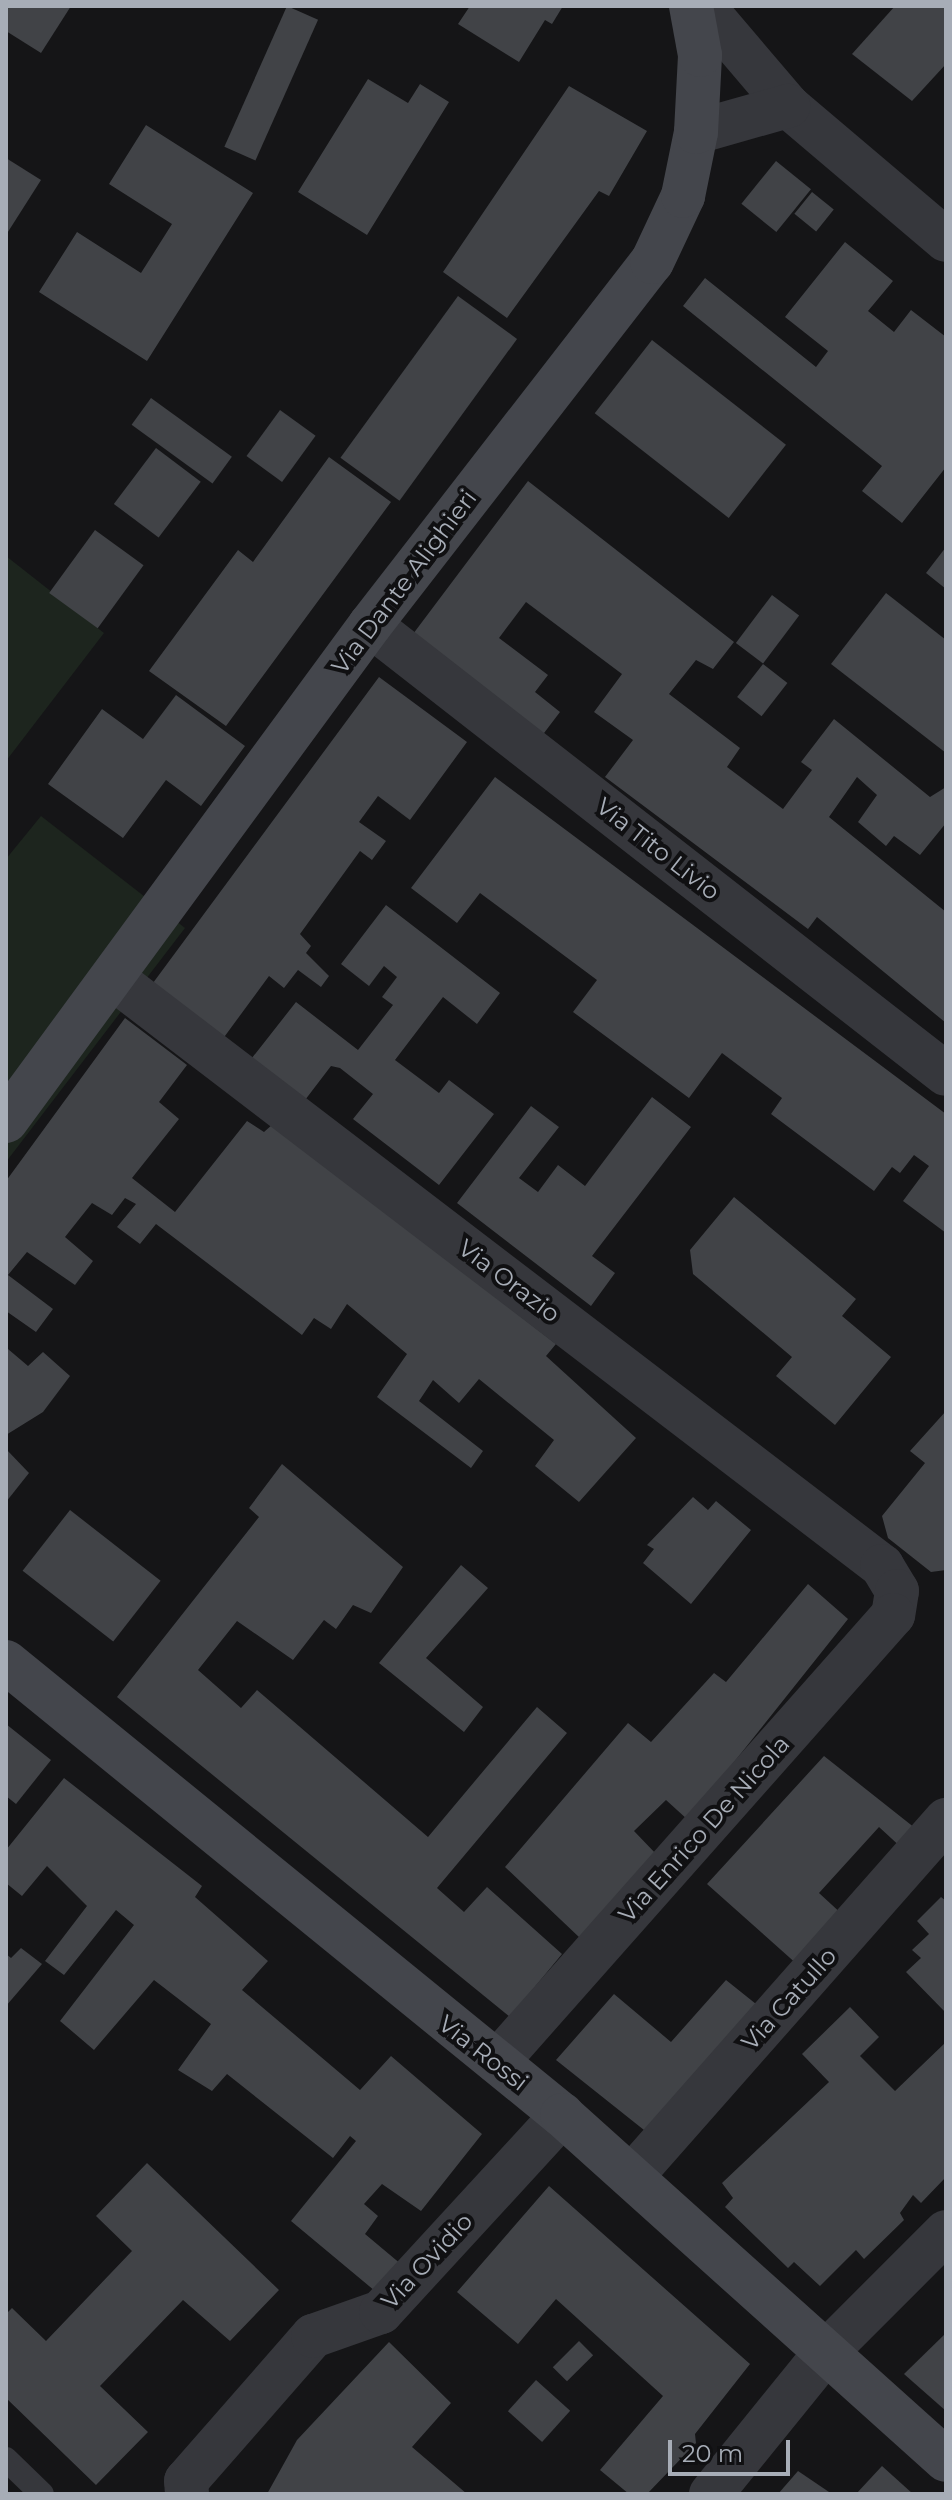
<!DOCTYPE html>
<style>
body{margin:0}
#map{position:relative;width:952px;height:2500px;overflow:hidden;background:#151517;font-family:Montserrat,sans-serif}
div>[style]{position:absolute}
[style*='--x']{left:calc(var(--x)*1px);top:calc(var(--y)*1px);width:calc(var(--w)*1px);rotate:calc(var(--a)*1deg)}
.green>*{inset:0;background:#1d251e}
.building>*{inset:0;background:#414347;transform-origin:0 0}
.lane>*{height:24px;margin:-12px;padding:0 12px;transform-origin:12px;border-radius:12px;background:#36373c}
.street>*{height:44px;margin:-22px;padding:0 22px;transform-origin:22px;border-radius:22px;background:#36373c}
.secondary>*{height:44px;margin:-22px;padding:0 22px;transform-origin:22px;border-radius:22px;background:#44464c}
span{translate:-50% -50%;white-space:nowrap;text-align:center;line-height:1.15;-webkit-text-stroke:8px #101012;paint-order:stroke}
.street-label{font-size:24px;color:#a7adb7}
.frame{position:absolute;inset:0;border:8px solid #a7adb7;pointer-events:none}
.scale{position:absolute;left:668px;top:2440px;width:122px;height:36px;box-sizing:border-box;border:4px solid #a7adb7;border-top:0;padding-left:10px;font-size:24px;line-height:28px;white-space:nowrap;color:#a7adb7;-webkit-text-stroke:6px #101012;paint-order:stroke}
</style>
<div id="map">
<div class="green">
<div style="clip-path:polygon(6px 556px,104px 633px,6px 761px,7px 702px)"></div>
<div style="clip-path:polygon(41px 816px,185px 928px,6px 1162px,6px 859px)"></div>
</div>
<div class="building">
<div style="clip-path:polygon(6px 6px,71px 6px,41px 53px,6px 31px)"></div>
<div style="left:287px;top:6px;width:34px;height:154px;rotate:24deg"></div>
<div style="clip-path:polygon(470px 6px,563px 6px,552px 24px,545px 20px,519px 62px,458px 24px)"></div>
<div style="clip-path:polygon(895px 6px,946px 6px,946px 64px,912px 101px,852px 54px)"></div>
<div style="clip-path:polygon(368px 79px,408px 103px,420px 84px,449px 102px,367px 235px,298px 192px)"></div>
<div style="clip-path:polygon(569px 86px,647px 131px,609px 196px,599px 191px,507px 318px,443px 272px)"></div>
<div style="clip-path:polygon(146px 125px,253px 193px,147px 361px,39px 292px,77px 232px,141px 273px,172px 224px,109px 184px)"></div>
<div style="clip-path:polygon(6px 158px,41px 180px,6px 235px)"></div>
<div style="left:776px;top:161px;width:45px;height:55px;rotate:39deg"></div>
<div style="left:812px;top:192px;width:28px;height:28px;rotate:39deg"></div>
<div style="clip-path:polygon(845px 242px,893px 281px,868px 311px,894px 332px,911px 310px,946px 337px,946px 467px,902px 523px,862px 491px,882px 466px,683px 306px,705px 278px,816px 367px,828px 351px,785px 317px)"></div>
<div style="left:458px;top:296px;width:73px;height:200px;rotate:36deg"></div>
<div style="left:652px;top:340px;width:170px;height:93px;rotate:38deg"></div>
<div style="left:151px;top:398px;width:100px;height:33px;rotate:36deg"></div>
<div style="left:280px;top:410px;width:44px;height:57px;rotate:36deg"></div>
<div style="left:156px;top:448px;width:56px;height:70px;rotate:37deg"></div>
<div style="clip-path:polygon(329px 457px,391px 502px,226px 726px,149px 671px,238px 550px,253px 562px)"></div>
<div style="clip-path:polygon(528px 481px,734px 642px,713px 669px,696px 660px,669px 694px,740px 748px,727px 767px,783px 809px,812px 770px,801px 762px,834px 719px,930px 797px,946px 787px,946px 823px,920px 855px,894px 836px,886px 846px,858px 822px,877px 795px,857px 777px,829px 817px,946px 912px,946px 1023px,817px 917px,808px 929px,605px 777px,633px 740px,594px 712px,622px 674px,526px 602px,499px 638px,548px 675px,535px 692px,560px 712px,541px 737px,410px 638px)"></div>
<div style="left:95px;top:530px;width:60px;height:78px;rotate:36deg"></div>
<div style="clip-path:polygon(946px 547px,946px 589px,926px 573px)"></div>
<div style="clip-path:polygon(886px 593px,946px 640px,946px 753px,831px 664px)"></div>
<div style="left:772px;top:595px;width:34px;height:60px;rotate:37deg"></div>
<div style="left:763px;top:664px;width:31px;height:42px;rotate:38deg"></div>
<div style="clip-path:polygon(379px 677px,467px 742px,410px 820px,378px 796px,359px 822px,386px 841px,372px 860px,360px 851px,300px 934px,311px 946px,306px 953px,329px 976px,321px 987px,298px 970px,284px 988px,269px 976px,222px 1040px,150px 987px)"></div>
<div style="clip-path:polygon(176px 695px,245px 746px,201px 806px,166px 780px,123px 838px,48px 784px,102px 709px,143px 739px)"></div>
<div style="clip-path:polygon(495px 777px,946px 1114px,946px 1233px,903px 1201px,929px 1166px,914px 1155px,900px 1173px,892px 1167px,874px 1191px,771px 1114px,782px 1098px,722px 1053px,689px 1098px,573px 1012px,597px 980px,480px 893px,457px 923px,411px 888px)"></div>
<div style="clip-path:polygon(386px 905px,500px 993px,477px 1024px,443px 997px,395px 1060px,439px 1093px,449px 1080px,494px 1114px,439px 1185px,353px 1119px,373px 1094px,340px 1068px,331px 1066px,302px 1104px,248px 1063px,296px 1002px,358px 1050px,393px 1005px,382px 997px,397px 977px,384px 966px,369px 986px,341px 964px)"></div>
<div style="clip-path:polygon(125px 1018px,187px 1065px,159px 1102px,179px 1119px,132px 1178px,175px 1212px,247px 1121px,264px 1132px,273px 1124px,556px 1344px,546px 1356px,636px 1438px,579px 1502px,535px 1466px,554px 1440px,479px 1379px,459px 1403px,433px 1380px,419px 1401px,483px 1451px,471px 1468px,377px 1397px,407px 1354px,347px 1304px,331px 1329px,314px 1318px,302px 1335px,156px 1224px,140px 1244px,117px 1227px,136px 1204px,125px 1198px,112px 1215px,92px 1203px,65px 1237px,93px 1261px,75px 1285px,27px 1252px,8px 1275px,53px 1309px,36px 1332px,6px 1311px,6px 1181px)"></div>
<div style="clip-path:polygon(652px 1097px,691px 1127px,592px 1256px,615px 1273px,591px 1306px,457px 1203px,531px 1106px,559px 1127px,519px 1178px,538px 1192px,558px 1165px,585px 1186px)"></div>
<div style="clip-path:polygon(734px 1197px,856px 1299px,842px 1316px,891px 1357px,835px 1425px,776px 1376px,792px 1357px,693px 1274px,690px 1250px)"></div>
<div style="clip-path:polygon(8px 1349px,28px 1366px,43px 1352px,70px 1376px,43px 1412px,6px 1435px)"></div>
<div style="clip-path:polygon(946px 1411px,946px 1570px,931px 1572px,888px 1538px,882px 1516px,925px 1463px,910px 1451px)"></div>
<div style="clip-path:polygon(6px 1449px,29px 1473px,6px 1502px)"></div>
<div style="clip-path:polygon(282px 1464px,403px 1567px,371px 1613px,353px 1605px,336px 1629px,324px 1620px,293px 1660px,237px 1621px,198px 1670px,241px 1708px,257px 1690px,428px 1837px,537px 1707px,567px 1733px,437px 1888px,464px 1912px,487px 1887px,562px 1954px,510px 2017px,117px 1697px,259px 1517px,249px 1508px)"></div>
<div style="clip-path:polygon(693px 1497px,708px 1510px,716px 1501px,751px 1530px,691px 1604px,643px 1563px,654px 1549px,647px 1545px)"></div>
<div style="left:70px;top:1510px;width:115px;height:77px;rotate:38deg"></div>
<div style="clip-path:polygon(461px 1565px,488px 1588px,426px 1658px,483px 1707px,464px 1732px,379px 1663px)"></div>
<div style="clip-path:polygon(808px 1584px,848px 1619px,688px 1820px,666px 1800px,634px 1831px,658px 1856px,580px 1938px,505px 1867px,628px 1723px,651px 1742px,714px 1673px,726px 1682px)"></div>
<div style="clip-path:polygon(6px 1724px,51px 1760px,16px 1804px,6px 1796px)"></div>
<div style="clip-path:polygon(824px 1756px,920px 1832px,904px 1850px,879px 1827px,819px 1893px,844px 1916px,799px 1966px,707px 1884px)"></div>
<div style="clip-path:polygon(64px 1778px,202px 1886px,195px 1897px,268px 1961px,242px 1990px,360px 2090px,391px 2056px,482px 2134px,421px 2211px,382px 2184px,364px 2204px,378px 2216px,365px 2234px,402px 2265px,381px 2296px,291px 2221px,356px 2141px,350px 2136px,333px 2158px,227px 2074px,212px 2091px,178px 2070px,211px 2024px,154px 1980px,94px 2050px,60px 2021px,134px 1925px,116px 1910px,64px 1975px,45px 1961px,87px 1906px,47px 1866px,22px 1896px,6px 1883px,6px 1850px)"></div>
<div style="clip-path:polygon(941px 1897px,946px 1901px,946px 2013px,906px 1972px,921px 1958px,912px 1950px,929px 1934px,917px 1921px)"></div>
<div style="clip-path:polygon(21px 1948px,42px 1964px,6px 2006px,6px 1954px,11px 1958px)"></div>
<div style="clip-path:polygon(726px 1980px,761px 2008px,649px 2134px,556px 2060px,614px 1994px,671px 2042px)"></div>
<div style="clip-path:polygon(850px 2007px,879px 2037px,860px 2056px,895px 2091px,946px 2042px,946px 2177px,921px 2203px,913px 2195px,900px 2213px,904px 2220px,864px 2259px,856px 2250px,820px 2286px,794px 2262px,788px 2268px,725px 2207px,733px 2198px,722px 2183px,829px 2082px,802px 2054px)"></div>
<div style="clip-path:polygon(147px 2163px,279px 2290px,230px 2341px,183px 2300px,100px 2386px,148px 2432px,96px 2485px,6px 2398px,6px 2314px,12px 2308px,46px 2341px,132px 2251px,96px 2216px)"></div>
<div style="clip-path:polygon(549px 2186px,750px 2364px,695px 2434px,696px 2443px,647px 2494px,629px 2494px,600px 2470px,663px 2396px,556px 2299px,518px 2344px,457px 2292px)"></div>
<div style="clip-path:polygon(946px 2333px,946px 2411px,904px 2374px)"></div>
<div style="left:579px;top:2341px;width:20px;height:37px;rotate:45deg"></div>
<div style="clip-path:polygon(389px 2342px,451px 2403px,412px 2447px,467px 2494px,267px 2494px,297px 2440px)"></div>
<div style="left:536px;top:2380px;width:46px;height:42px;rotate:42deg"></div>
<div style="clip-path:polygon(882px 2466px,913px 2494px,856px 2494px)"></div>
<div style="clip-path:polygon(798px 2471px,832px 2494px,778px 2494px)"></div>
</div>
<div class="lane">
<div style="--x:6;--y:2459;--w:50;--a:44.2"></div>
</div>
<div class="street">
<div style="--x:703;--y:6;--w:131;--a:49.6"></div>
<div style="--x:788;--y:106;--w:207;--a:40.3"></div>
<div style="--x:696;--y:132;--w:96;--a:-15.8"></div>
<div style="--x:370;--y:625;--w:730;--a:37.94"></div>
<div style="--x:114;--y:979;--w:967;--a:37.39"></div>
<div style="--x:882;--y:1566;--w:29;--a:59"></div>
<div style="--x:897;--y:1591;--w:24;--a:99"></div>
<div style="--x:893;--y:1615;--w:597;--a:131.54"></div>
<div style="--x:632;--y:2176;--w:475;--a:-48.6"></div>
<div style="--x:187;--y:2494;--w:13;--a:-94"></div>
<div style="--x:186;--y:2481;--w:193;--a:-48.8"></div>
<div style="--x:313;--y:2336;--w:72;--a:-19.4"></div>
<div style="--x:381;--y:2312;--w:268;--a:-47.4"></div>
<div style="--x:711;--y:2494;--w:181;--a:-51"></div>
<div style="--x:825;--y:2353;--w:171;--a:-45"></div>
</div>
<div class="secondary">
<div style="--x:6;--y:1121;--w:615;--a:-53.73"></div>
<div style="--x:370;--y:625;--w:460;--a:-52.2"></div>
<div style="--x:652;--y:262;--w:73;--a:-64.8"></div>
<div style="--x:683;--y:196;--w:65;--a:-78.5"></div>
<div style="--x:696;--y:132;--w:77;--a:-87"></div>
<div style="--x:700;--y:55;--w:50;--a:-100.4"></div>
<div style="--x:6;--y:1662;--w:717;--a:39.17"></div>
<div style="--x:562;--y:2115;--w:516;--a:41.94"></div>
</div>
<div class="street-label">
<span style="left:404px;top:582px;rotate:-53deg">Via Dante Alighieri</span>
<span style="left:658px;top:849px;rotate:38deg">Via Tito Livio</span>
<span style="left:509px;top:1281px;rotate:37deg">Via Orazio</span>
<span style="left:704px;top:1829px;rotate:-48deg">Via Enrico De Nicola</span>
<span style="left:789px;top:1999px;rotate:-48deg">Via Catullo</span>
<span style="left:483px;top:2053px;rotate:38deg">Via Rossi</span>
<span style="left:427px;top:2261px;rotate:-47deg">Via Ovidio</span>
</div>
<div class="frame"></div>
<div class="scale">20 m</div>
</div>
